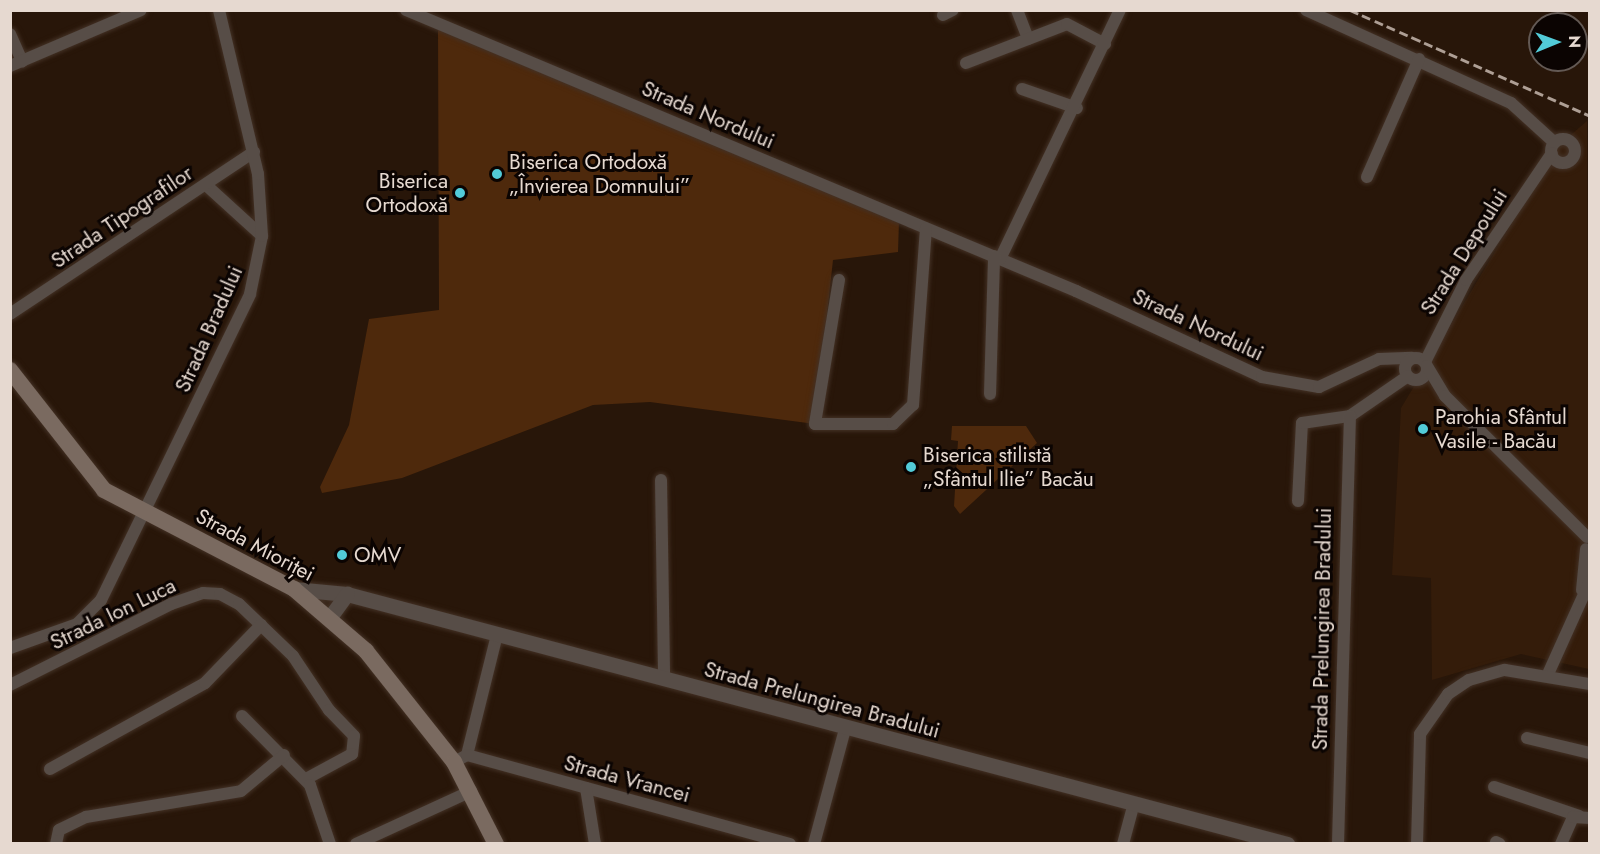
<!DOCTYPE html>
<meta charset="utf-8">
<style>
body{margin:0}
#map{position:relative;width:1600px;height:854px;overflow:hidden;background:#281609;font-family:Jost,sans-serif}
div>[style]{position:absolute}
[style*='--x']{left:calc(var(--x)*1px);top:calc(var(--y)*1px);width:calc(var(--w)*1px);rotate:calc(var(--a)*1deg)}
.built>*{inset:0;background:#341c0a}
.green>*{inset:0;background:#4e290c}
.roads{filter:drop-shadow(0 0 2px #433125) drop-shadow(0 0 2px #433125)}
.minor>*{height:12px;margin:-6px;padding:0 6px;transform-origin:6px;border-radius:6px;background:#574d47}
.minor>.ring{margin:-6px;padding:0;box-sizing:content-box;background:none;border:12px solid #574d47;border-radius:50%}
.tertiary>*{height:15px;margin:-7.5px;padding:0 7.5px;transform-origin:7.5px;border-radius:7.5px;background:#574d47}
.secondary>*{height:16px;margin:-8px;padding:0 8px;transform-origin:8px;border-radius:8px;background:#7a6a60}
.rail>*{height:3px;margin-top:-1.5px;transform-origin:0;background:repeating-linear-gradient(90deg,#ae9f95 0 9px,transparent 0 13.5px)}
.dots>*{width:16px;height:16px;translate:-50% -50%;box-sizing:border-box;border:3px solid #0b0402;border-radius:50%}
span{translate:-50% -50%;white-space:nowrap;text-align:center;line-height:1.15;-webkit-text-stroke:6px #0b0402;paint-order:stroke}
.street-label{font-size:21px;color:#e6d9d0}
.poi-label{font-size:21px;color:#e6d9d0}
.left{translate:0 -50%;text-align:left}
.right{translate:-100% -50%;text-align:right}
.frame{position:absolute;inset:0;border:12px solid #e6d9d0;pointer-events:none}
.north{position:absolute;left:1528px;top:12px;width:60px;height:60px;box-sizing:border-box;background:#0b0402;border:2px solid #635954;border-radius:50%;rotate:89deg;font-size:16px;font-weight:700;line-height:24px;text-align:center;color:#e6d9d0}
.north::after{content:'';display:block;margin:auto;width:21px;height:27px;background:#52cbd8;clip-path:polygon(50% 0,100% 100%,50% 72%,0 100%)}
</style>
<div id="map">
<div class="built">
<div style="clip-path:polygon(1587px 121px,1589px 669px,1521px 654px,1432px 680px,1431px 578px,1392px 575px,1401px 408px,1559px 145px)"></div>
</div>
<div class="green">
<div style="clip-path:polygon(438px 28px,899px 221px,898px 252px,833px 260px,815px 424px,650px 402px,593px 405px,402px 478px,322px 493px,320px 487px,349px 425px,369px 319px,439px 310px)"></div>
<div style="clip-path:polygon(952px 426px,1026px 426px,1037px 443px,960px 514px,954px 506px,958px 441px,951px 440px)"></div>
</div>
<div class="roads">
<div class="minor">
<div style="--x:406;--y:10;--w:727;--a:22.75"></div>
<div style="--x:1076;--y:291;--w:205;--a:24.8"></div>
<div style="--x:1262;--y:377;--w:58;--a:10"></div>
<div style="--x:1319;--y:387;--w:66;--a:-25"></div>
<div style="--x:1379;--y:359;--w:33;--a:-2"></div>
<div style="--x:1017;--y:10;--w:31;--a:69"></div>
<div style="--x:1306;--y:10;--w:225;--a:24.4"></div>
<div style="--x:1511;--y:103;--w:59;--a:42.3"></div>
<div style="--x:943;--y:15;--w:11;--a:-27"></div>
<div style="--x:10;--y:34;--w:30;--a:66"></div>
<div style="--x:966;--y:63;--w:108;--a:-21.1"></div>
<div style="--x:1067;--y:24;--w:43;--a:27.8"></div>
<div style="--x:10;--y:66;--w:142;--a:-23.1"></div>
<div style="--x:1022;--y:89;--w:58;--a:19.1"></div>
<div class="ring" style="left:1551px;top:139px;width:12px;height:12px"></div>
<div style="--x:1367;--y:177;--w:129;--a:-66.2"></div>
<div style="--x:206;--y:185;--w:76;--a:42.3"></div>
<div style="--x:1000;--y:259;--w:276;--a:-64.3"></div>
<div style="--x:839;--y:280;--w:146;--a:99.5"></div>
<div style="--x:815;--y:424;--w:78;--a:0"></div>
<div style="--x:893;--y:424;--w:28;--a:-44"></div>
<div style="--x:913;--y:405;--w:177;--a:-85.8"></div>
<div style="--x:10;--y:314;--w:293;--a:-33.6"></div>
<div class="ring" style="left:1405px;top:358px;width:10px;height:10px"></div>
<div style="--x:1425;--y:362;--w:92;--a:-63.4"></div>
<div style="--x:1466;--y:280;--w:153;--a:-55.9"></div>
<div style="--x:1427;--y:366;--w:35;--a:59"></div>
<div style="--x:1445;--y:396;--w:200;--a:44.8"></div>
<div style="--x:990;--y:394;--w:138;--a:-88.3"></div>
<div style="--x:1350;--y:416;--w:70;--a:-34.6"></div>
<div style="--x:661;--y:480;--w:200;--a:89.1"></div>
<div style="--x:1298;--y:501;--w:78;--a:-87.1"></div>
<div style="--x:1302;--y:423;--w:49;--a:-8.3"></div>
<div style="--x:1582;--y:590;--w:41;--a:-84.4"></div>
<div style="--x:10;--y:648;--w:71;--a:-19.7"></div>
<div style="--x:77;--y:624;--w:34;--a:-45"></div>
<div style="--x:101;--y:600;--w:340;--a:-64"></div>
<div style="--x:250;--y:294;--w:59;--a:-78.3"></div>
<div style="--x:262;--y:236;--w:62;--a:-93.7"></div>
<div style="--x:258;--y:174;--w:169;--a:-103.4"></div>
<div style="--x:1548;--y:674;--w:102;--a:-65.7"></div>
<div style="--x:10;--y:685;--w:180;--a:-26.7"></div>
<div style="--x:171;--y:604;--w:34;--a:-19"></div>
<div style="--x:203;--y:593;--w:17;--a:3"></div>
<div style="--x:220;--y:594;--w:21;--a:28"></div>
<div style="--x:239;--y:604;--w:75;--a:43.9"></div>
<div style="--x:293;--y:656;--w:65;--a:56.3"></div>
<div style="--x:329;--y:710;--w:36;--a:46"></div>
<div style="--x:354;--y:736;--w:18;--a:96"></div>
<div style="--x:352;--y:754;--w:52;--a:151.5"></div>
<div style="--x:242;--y:716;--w:97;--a:45.4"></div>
<div style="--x:310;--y:785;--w:62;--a:71.3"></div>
<div style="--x:1527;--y:738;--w:65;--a:13.4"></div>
<div style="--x:467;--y:755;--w:124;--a:-76"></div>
<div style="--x:454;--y:762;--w:15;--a:-28"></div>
<div style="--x:467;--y:755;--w:335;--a:15.4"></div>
<div style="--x:50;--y:769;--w:177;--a:-29"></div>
<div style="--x:205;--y:683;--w:81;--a:-46"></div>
<div style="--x:1494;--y:787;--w:90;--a:18.8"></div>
<div style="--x:586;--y:788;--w:57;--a:80.9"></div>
<div style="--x:1496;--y:842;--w:4;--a:27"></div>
<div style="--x:56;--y:844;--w:14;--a:-78"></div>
<div style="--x:59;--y:830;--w:30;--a:-26"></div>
<div style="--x:86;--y:817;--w:157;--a:-9.5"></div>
<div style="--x:241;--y:791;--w:56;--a:-39.9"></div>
<div style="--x:356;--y:844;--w:127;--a:-24.7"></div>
<div style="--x:814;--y:844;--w:119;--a:-74.9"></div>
<div style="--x:1123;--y:844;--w:39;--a:-75"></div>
<div style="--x:1338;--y:844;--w:428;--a:-88.4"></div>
<div style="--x:1417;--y:844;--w:110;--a:-88.4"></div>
<div style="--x:1420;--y:734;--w:49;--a:-55"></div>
<div style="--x:1448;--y:694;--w:25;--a:-34"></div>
<div style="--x:1469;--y:680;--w:37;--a:-16"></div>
<div style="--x:1505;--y:670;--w:86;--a:9.4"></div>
<div style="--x:1561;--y:844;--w:30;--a:-66"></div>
<div style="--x:1573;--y:817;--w:17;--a:3"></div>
</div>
<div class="tertiary">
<div style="--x:294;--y:589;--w:53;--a:5.4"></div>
<div style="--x:347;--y:594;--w:973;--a:14.89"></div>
<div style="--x:330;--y:617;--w:29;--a:-54"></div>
</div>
<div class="secondary">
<div style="--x:10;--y:370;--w:152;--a:51.9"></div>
<div style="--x:104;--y:490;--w:214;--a:27.5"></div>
<div style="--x:294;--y:589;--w:95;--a:40.7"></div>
<div style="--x:366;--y:651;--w:142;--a:51.6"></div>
<div style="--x:454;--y:762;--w:92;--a:62.9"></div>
</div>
</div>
<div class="rail">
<div style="--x:1350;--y:10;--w:262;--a:23.8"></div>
</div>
<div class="dots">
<div style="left:497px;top:174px;background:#52cbd8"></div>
<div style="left:460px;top:193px;background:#52cbd8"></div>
<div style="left:1423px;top:429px;background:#52cbd8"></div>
<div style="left:911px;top:467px;background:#52cbd8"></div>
<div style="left:342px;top:555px;background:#52cbd8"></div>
</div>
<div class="street-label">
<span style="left:708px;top:115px;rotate:23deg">Strada Nordului</span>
<span style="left:122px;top:217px;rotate:-34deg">Strada Tipografilor</span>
<span style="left:1464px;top:252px;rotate:-58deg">Strada Depoului</span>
<span style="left:1198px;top:325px;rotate:25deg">Strada Nordului</span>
<span style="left:209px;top:329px;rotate:-66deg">Strada Bradului</span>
<span style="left:255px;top:545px;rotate:28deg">Strada Mioriței</span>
<span style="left:113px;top:614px;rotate:-26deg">Strada Ion Luca</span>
<span style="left:1322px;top:629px;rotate:-89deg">Strada Prelungirea Bradului</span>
<span style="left:822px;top:700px;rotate:15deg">Strada Prelungirea Bradului</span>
<span style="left:627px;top:779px;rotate:15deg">Strada Vrancei</span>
</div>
<div class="poi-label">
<span class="left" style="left:509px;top:174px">Biserica Ortodoxă<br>„Învierea Domnului”</span>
<span class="right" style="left:448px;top:193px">Biserica<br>Ortodoxă</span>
<span class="left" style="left:1435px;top:429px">Parohia Sfântul<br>Vasile - Bacău</span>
<span class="left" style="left:923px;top:467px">Biserica stilistă<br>„Sfântul Ilie” Bacău</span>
<span class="left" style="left:354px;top:555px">OMV</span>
</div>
<div class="frame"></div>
<div class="north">N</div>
</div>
